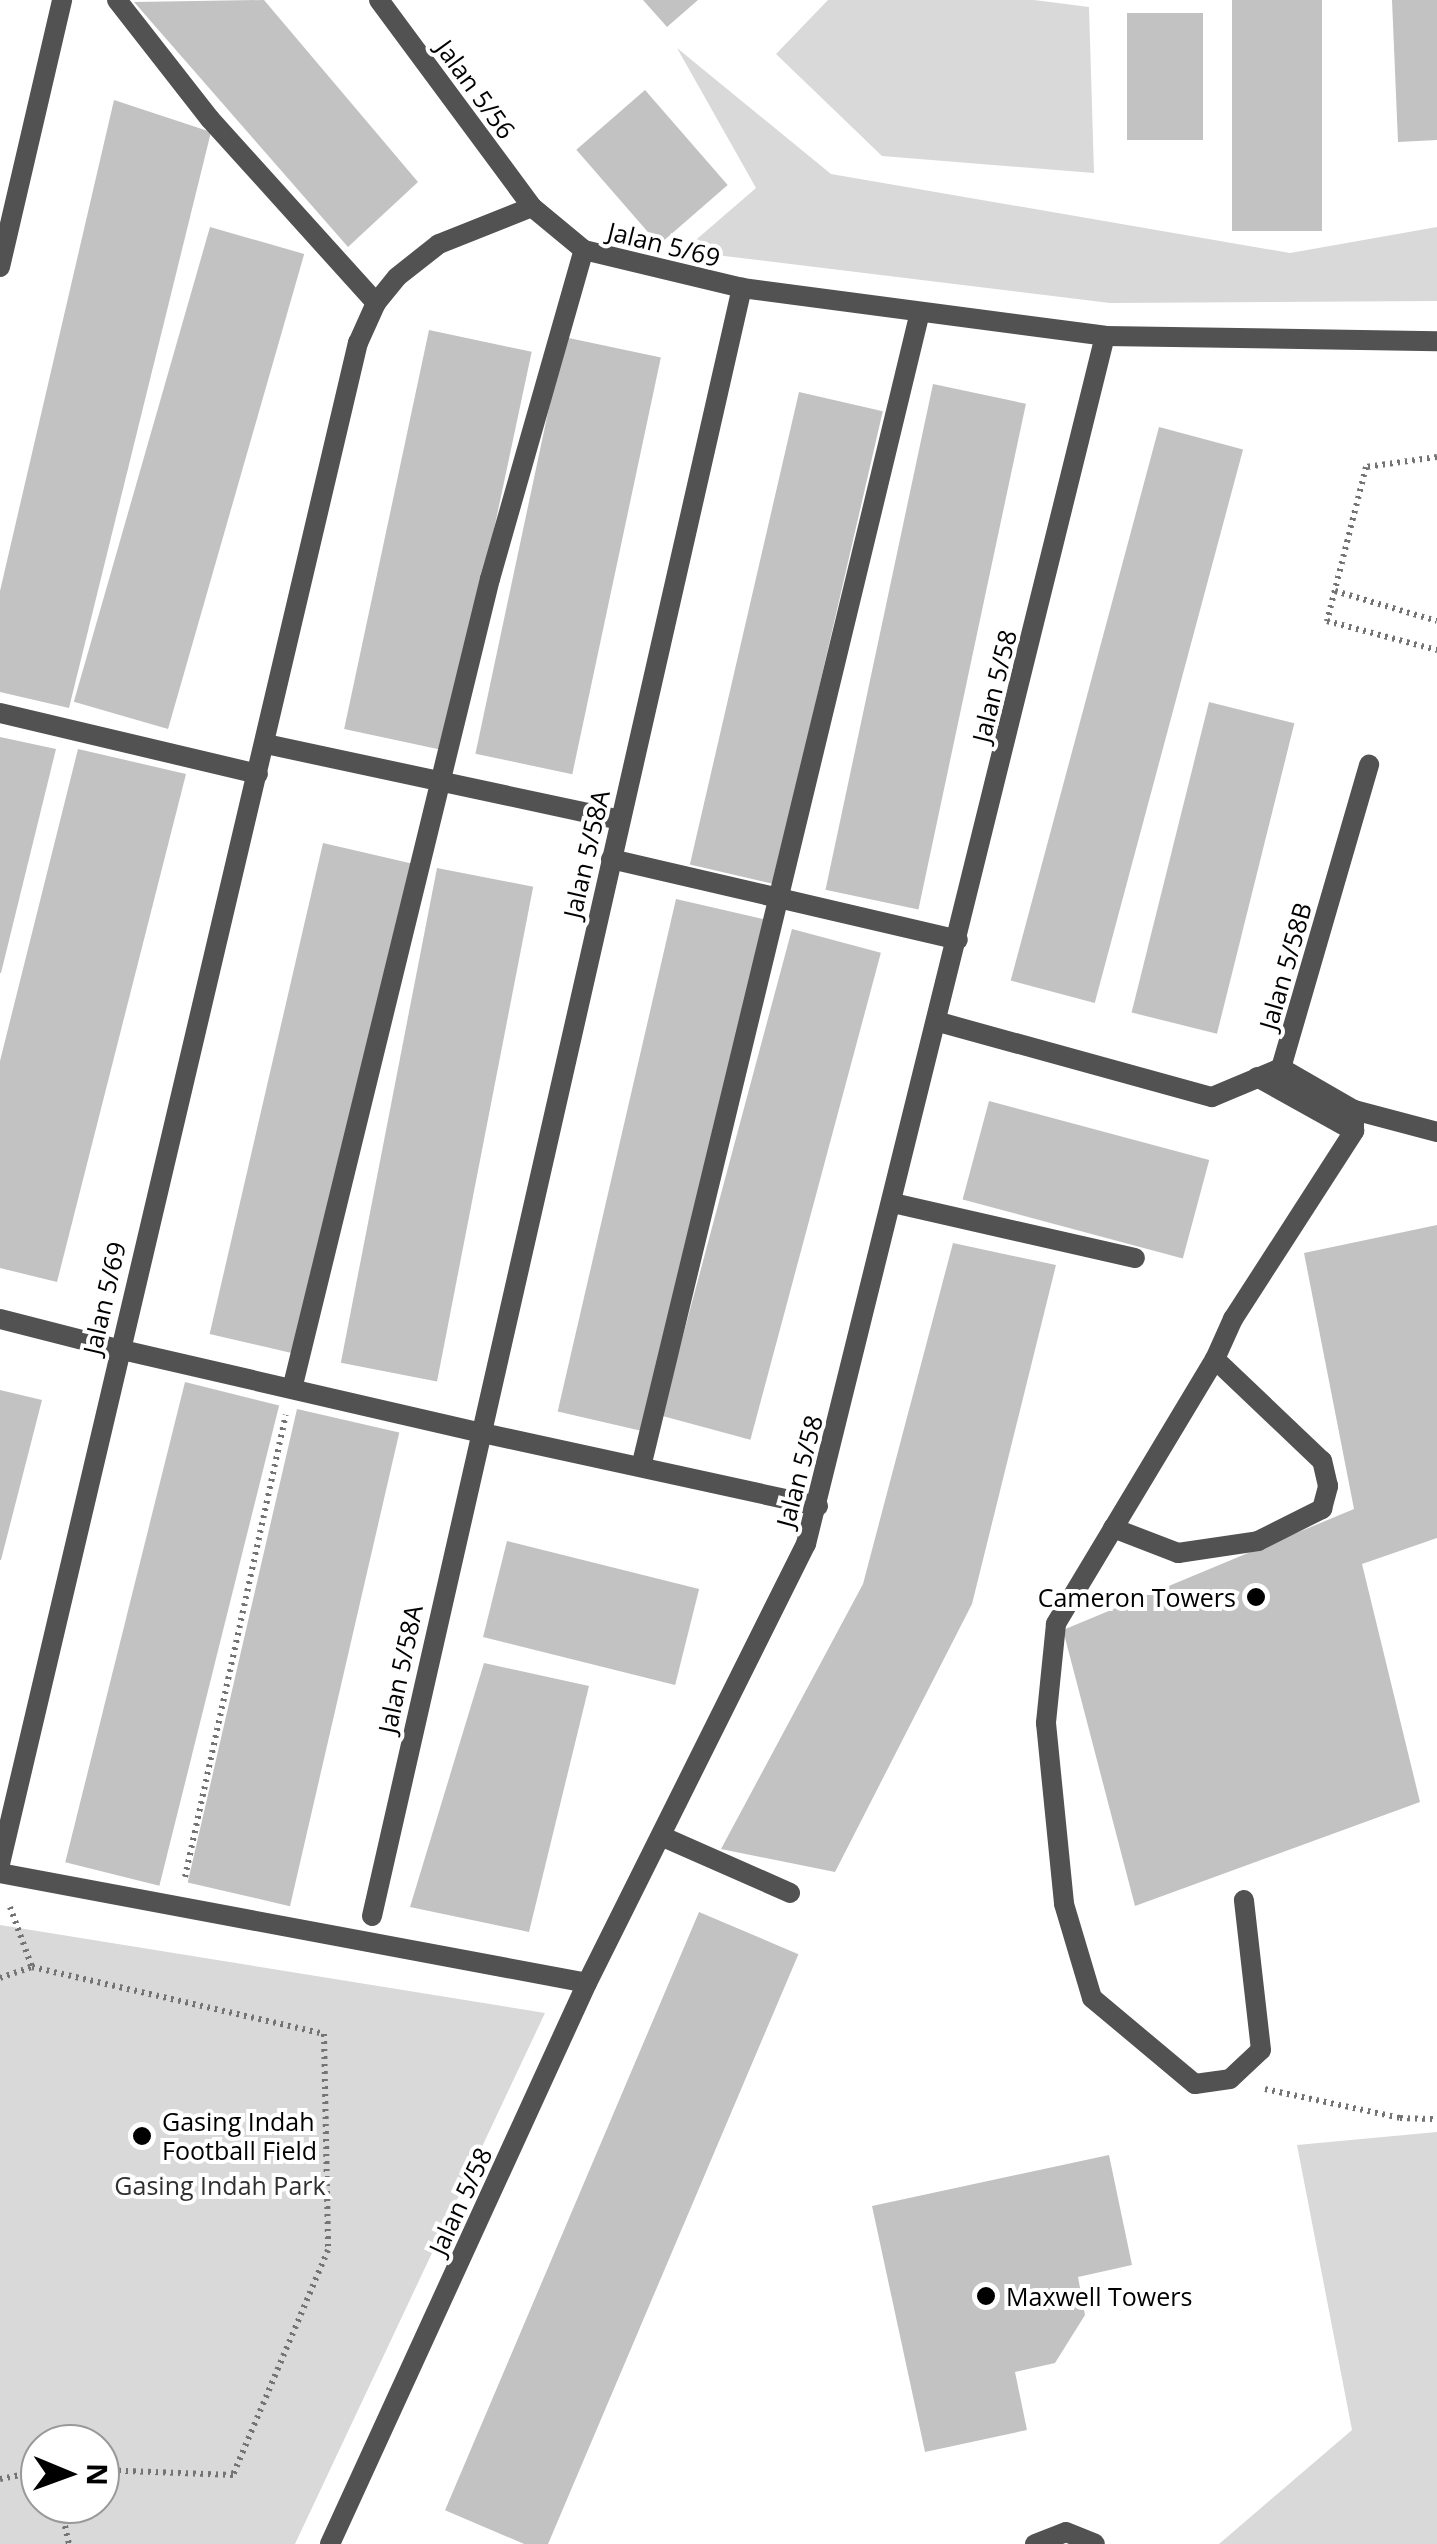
<!DOCTYPE html>
<style>
body{margin:0}
#map{position:relative;width:1437px;height:2544px;overflow:hidden;background:#fff;font-family:"Open Sans",sans-serif}
div>[style]{position:absolute}
[style*='--x']{left:calc(var(--x)*1px);top:calc(var(--y)*1px);width:calc(var(--w)*1px);rotate:calc(var(--a)*1deg)}
.green>*{inset:0;background:#d9d9d9}
.building>*{inset:0;background:#c2c2c2;transform-origin:0 0}
.path>*{height:6px;margin-top:-3px;transform-origin:0;background:repeating-linear-gradient(90deg,#747474 0 2.5px,transparent 0 7.5px)}
.service>*{height:20px;margin:-10px;padding:0 10px;transform-origin:10px;border-radius:10px;background:#525252}
.minor>*{height:20px;margin:-10px;padding:0 10px;transform-origin:10px;border-radius:10px;background:#525252}
.dots>*{width:28px;height:28px;translate:-50% -50%;box-sizing:border-box;border:5px solid #fff;border-radius:50%}
span{translate:-50% -50%;white-space:nowrap;text-align:center;line-height:1.15;-webkit-text-stroke:8px #fff;paint-order:stroke}
.street-label{font-size:25px;color:#000}
.poi-label{font-size:25px;color:#000}
.right{translate:-100% -50%;text-align:right}
.left{translate:0 -50%;text-align:left}
.park-label{font-size:25px;color:#303030}
.north{position:absolute;left:20px;top:2424px;width:100px;height:100px;box-sizing:border-box;background:#fff;border:2px solid #999;border-radius:50%;rotate:91deg;font-size:28px;font-weight:700;line-height:40px;text-align:center;color:#000}
.north::after{content:'';display:block;margin:auto;width:35px;height:45px;background:#000;clip-path:polygon(50% 0,100% 100%,50% 72%,0 100%)}
</style>
<div id="map">
<div class="green">
<div style="clip-path:polygon(828px 0,1034px 0,1089px 7px,1094px 173px,882px 156px,776px 54px)"></div>
<div style="clip-path:polygon(677px 48px,831px 174px,1290px 253px,1437px 227px,1437px 301px,1110px 303px,683px 251px,756px 188px)"></div>
<div style="clip-path:polygon(evenodd,0 1925px,545px 2013px,295px 2544px,0 2544px,0 1925px,40px 2444px,100px 2444px,100px 2504px,40px 2504px,40px 2444px)"></div>
<div style="clip-path:polygon(1437px 2132px,1437px 2544px,1219px 2544px,1352px 2430px,1297px 2145px)"></div>
</div>
<div class="building">
<div style="clip-path:polygon(264px 0,418px 182px,348px 247px,134px 2px)"></div>
<div style="clip-path:polygon(643px 0,698px 0,667px 27px)"></div>
<div style="left:1232px;top:0;width:90px;height:231px"></div>
<div style="clip-path:polygon(1392px 0,1437px 0,1437px 140px,1398px 142px)"></div>
<div style="left:1127px;top:13px;width:76px;height:127px"></div>
<div style="left:645px;top:90px;width:126px;height:91px;rotate:49deg"></div>
<div style="clip-path:polygon(114px 100px,211px 132px,69px 708px,0 692px,0 591px)"></div>
<div style="left:210px;top:227px;width:98px;height:494px;rotate:16deg"></div>
<div style="left:429px;top:330px;width:105px;height:408px;rotate:12deg"></div>
<div style="left:564px;top:337px;width:99px;height:426px;rotate:12deg"></div>
<div style="left:933px;top:384px;width:95px;height:517px;rotate:12deg"></div>
<div style="left:799px;top:392px;width:86px;height:485px;rotate:13deg"></div>
<div style="left:1159px;top:427px;width:87px;height:573px;rotate:15deg"></div>
<div style="left:1209px;top:702px;width:88px;height:320px;rotate:14deg"></div>
<div style="clip-path:polygon(0 737px,56px 749px,1px 973px,0 973px)"></div>
<div style="clip-path:polygon(78px 749px,186px 774px,57px 1282px,0 1268px,0 1061px)"></div>
<div style="left:323px;top:843px;width:92px;height:504px;rotate:13deg"></div>
<div style="left:437px;top:868px;width:98px;height:504px;rotate:11deg"></div>
<div style="left:676px;top:899px;width:91px;height:526px;rotate:13deg"></div>
<div style="left:792px;top:929px;width:92px;height:504px;rotate:15deg"></div>
<div style="left:989px;top:1101px;width:228px;height:102px;rotate:15deg"></div>
<div style="clip-path:polygon(1437px 1225px,1437px 1538px,1362px 1564px,1420px 1802px,1135px 1906px,1063px 1630px,1354px 1509px,1304px 1253px)"></div>
<div style="clip-path:polygon(953px 1243px,1056px 1265px,972px 1604px,835px 1872px,721px 1849px,863px 1584px)"></div>
<div style="left:185px;top:1382px;width:97px;height:495px;rotate:14deg"></div>
<div style="clip-path:polygon(0 1390px,42px 1400px,1px 1560px,0 1560px)"></div>
<div style="left:297px;top:1409px;width:105px;height:486px;rotate:13deg"></div>
<div style="left:507px;top:1541px;width:198px;height:99px;rotate:14deg"></div>
<div style="clip-path:polygon(484px 1663px,589px 1686px,529px 1932px,410px 1907px)"></div>
<div style="left:699px;top:1912px;width:108px;height:650px;rotate:23deg"></div>
<div style="clip-path:polygon(1109px 2155px,1132px 2265px,1078px 2277px,1085px 2315px,1055px 2363px,1015px 2372px,1027px 2430px,925px 2452px,872px 2206px)"></div>
</div>
<div class="path">
<div style="--x:1437;--y:457;--w:72;--a:172"></div>
<div style="--x:1366;--y:467;--w:159;--a:104.2"></div>
<div style="--x:1327;--y:621;--w:114;--a:14.8"></div>
<div style="--x:1335;--y:591;--w:106;--a:16.4"></div>
<div style="--x:185;--y:1877;--w:473;--a:-77.7"></div>
<div style="--x:10;--y:1907;--w:64;--a:69.9"></div>
<div style="--x:0;--y:1978;--w:34;--a:-19"></div>
<div style="--x:32;--y:1967;--w:300;--a:12.9"></div>
<div style="--x:324;--y:2034;--w:216;--a:88.9"></div>
<div style="--x:328;--y:2250;--w:244;--a:112.9"></div>
<div style="--x:233;--y:2475;--w:133;--a:-177.8"></div>
<div style="--x:1265;--y:2089;--w:138;--a:12.1"></div>
<div style="--x:1400;--y:2118;--w:37;--a:2"></div>
<div style="--x:0;--y:2479;--w:41;--a:-11.3"></div>
<div style="--x:60;--y:2504;--w:41;--a:77.3"></div>
</div>
<div class="service">
<div style="--x:117;--y:0;--w:151;--a:52"></div>
<div style="--x:210;--y:119;--w:248;--a:47.9"></div>
<div style="--x:0;--y:713;--w:265;--a:13.3"></div>
<div style="--x:611;--y:859;--w:356;--a:13.1"></div>
<div style="--x:1281;--y:1068;--w:84;--a:29.9"></div>
<div style="--x:1354;--y:1110;--w:86;--a:14.8"></div>
<div style="--x:1257;--y:1077;--w:111;--a:29.1"></div>
<div style="--x:893;--y:1203;--w:248;--a:12.8"></div>
<div style="--x:118;--y:1349;--w:369;--a:13"></div>
<div style="--x:1215;--y:1359;--w:309;--a:121"></div>
<div style="--x:1056;--y:1624;--w:100;--a:95.8"></div>
<div style="--x:1046;--y:1723;--w:182;--a:84.3"></div>
<div style="--x:1064;--y:1904;--w:98;--a:73.4"></div>
<div style="--x:1092;--y:1998;--w:134;--a:39.9"></div>
<div style="--x:1195;--y:2084;--w:35;--a:-8"></div>
<div style="--x:1230;--y:2079;--w:42;--a:-43.1"></div>
<div style="--x:1261;--y:2050;--w:151;--a:-96.5"></div>
<div style="--x:293;--y:1385;--w:830;--a:-76.27"></div>
<div style="--x:490;--y:579;--w:342;--a:-74.1"></div>
<div style="--x:641;--y:1467;--w:1188;--a:-76.42"></div>
<div style="--x:1113;--y:1528;--w:70;--a:21"></div>
<div style="--x:1178;--y:1553;--w:81;--a:-8.5"></div>
<div style="--x:1258;--y:1541;--w:72;--a:-26.6"></div>
<div style="--x:1322;--y:1509;--w:24;--a:-75"></div>
<div style="--x:1328;--y:1486;--w:26;--a:-103"></div>
<div style="--x:1322;--y:1461;--w:148;--a:-136.4"></div>
<div style="--x:1215;--y:1359;--w:44;--a:-65.8"></div>
<div style="--x:1233;--y:1319;--w:224;--a:-57.2"></div>
<div style="--x:1354;--y:1131;--w:21;--a:-90"></div>
<div style="--x:661;--y:1836;--w:141;--a:23.8"></div>
<div style="--x:1035;--y:2544;--w:33;--a:-21"></div>
<div style="--x:1066;--y:2532;--w:31;--a:22"></div>
</div>
<div class="minor">
<div style="--x:379;--y:0;--w:257;--a:53.5"></div>
<div style="--x:0;--y:267;--w:274;--a:-76.9"></div>
<div style="--x:266;--y:744;--w:362;--a:12.1"></div>
<div style="--x:939;--y:1022;--w:283;--a:15.4"></div>
<div style="--x:1212;--y:1097;--w:75;--a:-22.8"></div>
<div style="--x:1281;--y:1068;--w:316;--a:-73.8"></div>
<div style="--x:0;--y:1319;--w:122;--a:14.3"></div>
<div style="--x:478;--y:1432;--w:348;--a:12.3"></div>
<div style="--x:0;--y:1864;--w:1563;--a:-76.76"></div>
<div style="--x:358;--y:343;--w:44;--a:-65.8"></div>
<div style="--x:376;--y:303;--w:33;--a:-51"></div>
<div style="--x:397;--y:277;--w:53;--a:-38.2"></div>
<div style="--x:439;--y:244;--w:100;--a:-21.7"></div>
<div style="--x:532;--y:207;--w:67;--a:39.6"></div>
<div style="--x:584;--y:250;--w:163;--a:13.5"></div>
<div style="--x:742;--y:288;--w:366;--a:7.5"></div>
<div style="--x:1105;--y:336;--w:332;--a:0.9"></div>
<div style="--x:0;--y:1873;--w:597;--a:10.61"></div>
<div style="--x:372;--y:1916;--w:1670;--a:-77.2"></div>
<div style="--x:330;--y:2544;--w:617;--a:-65.39"></div>
<div style="--x:587;--y:1983;--w:491;--a:-63.5"></div>
<div style="--x:806;--y:1544;--w:1244;--a:-76.1"></div>
</div>
<div class="dots">
<div style="left:1256px;top:1597px;background:#000"></div>
<div style="left:142px;top:2136px;background:#000"></div>
<div style="left:986px;top:2296px;background:#000"></div>
</div>
<div class="street-label">
<span style="left:476px;top:89px;rotate:54deg">Jalan 5/56</span>
<span style="left:664px;top:244px;rotate:14deg">Jalan 5/69</span>
<span style="left:994px;top:686px;rotate:-76deg">Jalan 5/58</span>
<span style="left:586px;top:854px;rotate:-77deg">Jalan 5/58A</span>
<span style="left:1285px;top:966px;rotate:-74deg">Jalan 5/58B</span>
<span style="left:104px;top:1298px;rotate:-77deg">Jalan 5/69</span>
<span style="left:799px;top:1471px;rotate:-75deg">Jalan 5/58</span>
<span style="left:400px;top:1669px;rotate:-78deg">Jalan 5/58A</span>
<span style="left:460px;top:2201px;rotate:-65deg">Jalan 5/58</span>
</div>
<div class="poi-label">
<span class="right" style="left:1236px;top:1597px">Cameron Towers</span>
<span class="left" style="left:162px;top:2136px">Gasing Indah<br>Football Field</span>
<span class="left" style="left:1006px;top:2296px">Maxwell Towers</span>
</div>
<div class="park-label">
<span style="left:220px;top:2185px">Gasing Indah Park</span>
</div>
<div class="north">N</div>
</div>
